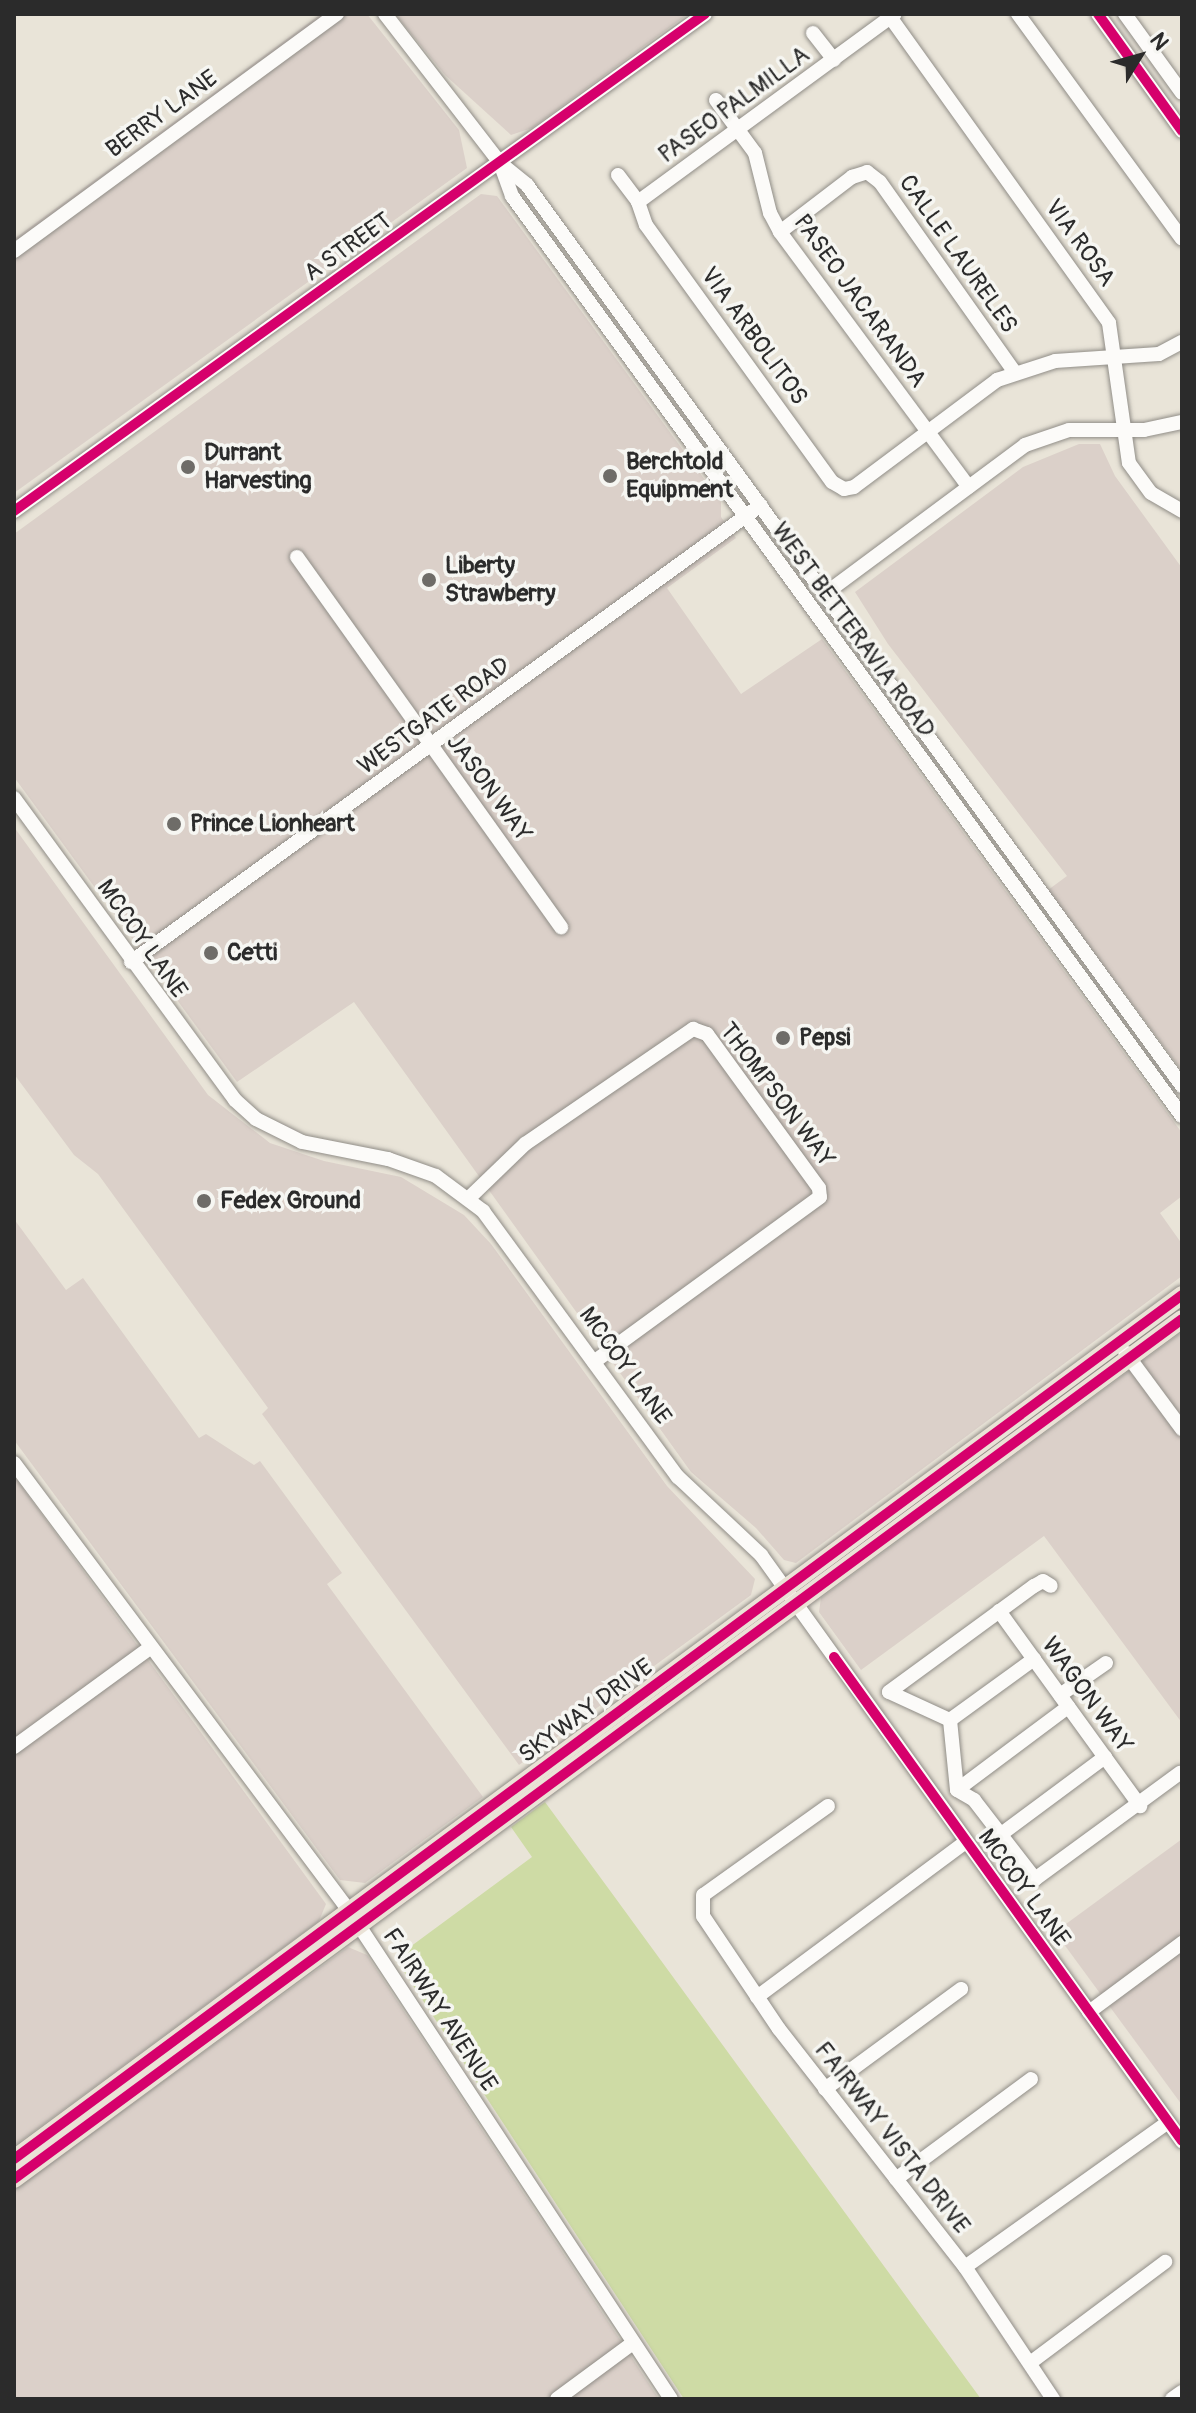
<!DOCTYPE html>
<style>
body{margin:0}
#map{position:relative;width:1196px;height:2413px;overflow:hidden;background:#e9e4d8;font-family:Pangolin,sans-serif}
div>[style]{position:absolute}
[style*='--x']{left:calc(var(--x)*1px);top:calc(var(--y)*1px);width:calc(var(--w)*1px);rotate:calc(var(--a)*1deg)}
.industrial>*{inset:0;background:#dbd0c9}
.green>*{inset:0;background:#cedba5}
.roads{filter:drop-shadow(0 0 2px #908d87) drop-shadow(0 0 2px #908d87)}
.minor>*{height:14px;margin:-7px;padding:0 7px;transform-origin:7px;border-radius:7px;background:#fcfbf9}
.major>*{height:18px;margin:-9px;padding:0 9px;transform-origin:9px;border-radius:9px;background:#eae2d6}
.cycleway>*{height:10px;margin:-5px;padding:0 5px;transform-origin:5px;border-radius:5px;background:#d6006c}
.dots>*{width:22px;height:22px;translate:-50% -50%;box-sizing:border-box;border:4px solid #f6f6f2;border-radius:50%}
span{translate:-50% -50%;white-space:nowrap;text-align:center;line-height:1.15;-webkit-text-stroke:7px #f6f6f2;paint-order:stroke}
.street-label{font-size:24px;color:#2b2b2b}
.poi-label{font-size:24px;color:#2b2b2b;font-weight:700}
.left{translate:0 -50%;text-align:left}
.frame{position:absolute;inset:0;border:16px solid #2b2b2b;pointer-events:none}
.north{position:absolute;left:1100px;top:16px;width:80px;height:80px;-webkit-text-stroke:6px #f6f6f2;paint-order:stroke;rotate:53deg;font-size:22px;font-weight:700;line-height:32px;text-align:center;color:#2b2b2b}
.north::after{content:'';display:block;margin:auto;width:28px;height:36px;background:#2b2b2b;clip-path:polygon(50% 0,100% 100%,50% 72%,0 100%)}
</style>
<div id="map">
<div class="industrial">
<div style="clip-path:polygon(321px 14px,367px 14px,459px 130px,467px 168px,14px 493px,14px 239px)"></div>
<div style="clip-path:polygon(395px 14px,688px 14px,532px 128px,511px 135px,445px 75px)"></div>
<div style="clip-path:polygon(481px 194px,497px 196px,721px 502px,721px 517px,736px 538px,667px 588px,741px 694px,822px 639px,1182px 1133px,1182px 1196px,1160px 1213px,1182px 1244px,1182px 1276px,796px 1563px,784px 1560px,756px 1528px,691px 1472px,354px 1002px,237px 1082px,14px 777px,14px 534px)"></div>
<div style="clip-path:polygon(1079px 444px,1100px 444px,1115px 476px,1182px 568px,1182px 1071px,1048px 890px,1067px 876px,888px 644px,855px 592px,1023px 467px)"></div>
<div style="clip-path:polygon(14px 827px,208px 1095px,270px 1143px,324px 1161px,401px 1177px,464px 1215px,491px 1244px,667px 1486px,755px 1579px,751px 1595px,519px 1765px,262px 1414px,268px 1408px,98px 1174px,74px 1155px,14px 1074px)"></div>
<div style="clip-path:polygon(14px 1219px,66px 1290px,83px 1278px,199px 1438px,206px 1434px,254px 1465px,260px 1461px,342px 1573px,327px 1584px,483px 1797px,365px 1883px,340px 1880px,14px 1440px)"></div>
<div style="clip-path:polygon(1182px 1332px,1182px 1723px,1044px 1536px,861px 1670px,819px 1612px,821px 1598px)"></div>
<div style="clip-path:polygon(14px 1476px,326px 1904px,319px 1921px,14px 2146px)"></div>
<div style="clip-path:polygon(1182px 1839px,1182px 2105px,1055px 1932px)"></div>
<div style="clip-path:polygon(348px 1947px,367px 1955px,659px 2399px,14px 2399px,14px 2190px)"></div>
</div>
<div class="green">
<div style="clip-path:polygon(545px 1802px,611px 1892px,981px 2399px,684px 2399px,395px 1958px,532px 1857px,511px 1827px)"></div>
</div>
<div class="roads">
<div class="minor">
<div style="--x:385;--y:14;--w:188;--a:52.3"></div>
<div style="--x:500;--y:163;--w:35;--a:39"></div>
<div style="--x:527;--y:185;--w:1114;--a:53.98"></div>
<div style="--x:888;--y:14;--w:380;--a:54.4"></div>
<div style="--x:1109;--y:323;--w:141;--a:81.9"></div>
<div style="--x:1129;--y:463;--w:37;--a:54"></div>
<div style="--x:1151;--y:493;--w:36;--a:30"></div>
<div style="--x:1018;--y:14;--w:278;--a:53.9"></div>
<div style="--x:1098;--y:14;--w:144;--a:54.3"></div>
<div style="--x:1125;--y:14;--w:97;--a:54.2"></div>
<div style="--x:813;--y:33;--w:34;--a:52"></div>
<div style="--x:716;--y:100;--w:66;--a:53.7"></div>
<div style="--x:755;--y:153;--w:62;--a:76"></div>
<div style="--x:770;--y:213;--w:21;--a:62"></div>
<div style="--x:780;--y:232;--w:317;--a:53.5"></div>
<div style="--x:500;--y:163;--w:35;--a:70"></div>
<div style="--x:512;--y:196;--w:1138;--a:53.94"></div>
<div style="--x:618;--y:175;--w:34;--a:53"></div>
<div style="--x:638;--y:202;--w:24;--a:71"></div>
<div style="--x:646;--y:225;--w:317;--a:54.1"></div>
<div style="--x:832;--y:482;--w:14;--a:30"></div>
<div style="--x:844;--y:489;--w:10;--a:-11"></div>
<div style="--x:854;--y:487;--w:179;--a:-36.8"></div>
<div style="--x:997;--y:380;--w:61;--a:-18.1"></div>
<div style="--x:1055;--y:361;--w:104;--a:-3.9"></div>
<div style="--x:1159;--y:354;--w:26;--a:-28"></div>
<div style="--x:638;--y:202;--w:318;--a:-36.2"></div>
<div style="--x:780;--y:232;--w:91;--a:-37.4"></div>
<div style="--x:852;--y:177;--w:16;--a:-18"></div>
<div style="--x:867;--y:172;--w:16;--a:38"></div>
<div style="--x:880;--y:182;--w:234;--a:54.7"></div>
<div style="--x:14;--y:251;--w:401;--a:-36.3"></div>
<div style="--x:14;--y:511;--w:851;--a:-35.73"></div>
<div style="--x:297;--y:557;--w:455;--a:54.5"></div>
<div style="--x:826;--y:593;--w:248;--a:-36.6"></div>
<div style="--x:1025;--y:445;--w:46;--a:-18.8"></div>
<div style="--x:1069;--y:430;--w:75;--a:0"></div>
<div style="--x:1144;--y:430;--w:39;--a:-12"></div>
<div style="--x:14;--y:798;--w:374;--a:53.8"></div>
<div style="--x:235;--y:1100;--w:28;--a:42"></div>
<div style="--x:256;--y:1119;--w:51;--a:26.6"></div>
<div style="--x:302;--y:1142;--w:88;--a:11.2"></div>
<div style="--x:388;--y:1159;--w:51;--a:19.5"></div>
<div style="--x:436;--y:1176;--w:59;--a:36.7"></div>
<div style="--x:483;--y:1211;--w:330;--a:53.8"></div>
<div style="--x:678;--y:1477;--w:114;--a:43.2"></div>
<div style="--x:761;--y:1555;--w:722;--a:54.31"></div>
<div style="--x:131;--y:962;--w:778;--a:-35.96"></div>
<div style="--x:469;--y:1198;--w:78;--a:-44"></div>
<div style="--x:525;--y:1144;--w:204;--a:-34.4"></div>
<div style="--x:693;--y:1029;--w:15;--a:20"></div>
<div style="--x:707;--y:1034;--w:190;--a:54"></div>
<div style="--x:819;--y:1188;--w:9;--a:84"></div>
<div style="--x:820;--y:1197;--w:280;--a:143.9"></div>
<div style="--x:1125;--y:1352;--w:96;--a:53.5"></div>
<div style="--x:14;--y:1463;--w:561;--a:53.19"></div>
<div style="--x:350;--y:1912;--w:583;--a:56.61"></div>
<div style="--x:999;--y:1611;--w:241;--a:54.1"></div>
<div style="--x:889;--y:1692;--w:180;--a:-36.2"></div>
<div style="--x:1034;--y:1586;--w:10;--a:-29"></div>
<div style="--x:1043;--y:1581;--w:9;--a:32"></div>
<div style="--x:889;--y:1692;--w:67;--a:24.7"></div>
<div style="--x:950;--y:1720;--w:70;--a:84.3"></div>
<div style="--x:1060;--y:1695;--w:56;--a:-34.8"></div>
<div style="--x:950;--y:1720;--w:104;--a:-36"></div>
<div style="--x:14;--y:1747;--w:168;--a:-36.1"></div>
<div style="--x:957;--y:1790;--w:20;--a:30"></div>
<div style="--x:974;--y:1800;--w:100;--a:52.3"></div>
<div style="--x:1035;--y:1879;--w:180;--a:-36.2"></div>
<div style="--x:957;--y:1790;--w:139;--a:-36.8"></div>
<div style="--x:828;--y:1806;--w:153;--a:144.5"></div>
<div style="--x:703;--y:1895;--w:21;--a:90"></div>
<div style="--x:703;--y:1916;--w:136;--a:56.1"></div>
<div style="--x:779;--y:2029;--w:302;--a:52"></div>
<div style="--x:965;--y:2267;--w:159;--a:56.3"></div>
<div style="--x:1000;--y:1835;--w:131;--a:-36.6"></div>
<div style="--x:757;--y:1997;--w:260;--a:-36.6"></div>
<div style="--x:1089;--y:2012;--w:116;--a:-36.6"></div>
<div style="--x:825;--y:2089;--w:169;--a:-36.3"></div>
<div style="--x:896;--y:2179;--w:168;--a:-36.5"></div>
<div style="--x:965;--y:2267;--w:249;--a:-35.5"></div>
<div style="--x:1030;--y:2363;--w:169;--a:-36.8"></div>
<div style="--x:557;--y:2399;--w:94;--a:-36.4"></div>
<div style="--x:1172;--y:2399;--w:12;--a:-35"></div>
</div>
<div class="major">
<div style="--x:14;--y:2159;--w:1453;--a:-36.49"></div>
<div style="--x:14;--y:2179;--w:1450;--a:-36.36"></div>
</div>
</div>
<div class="cycleway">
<div style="--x:1098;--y:14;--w:144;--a:54.3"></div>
<div style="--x:14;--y:511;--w:851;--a:-35.73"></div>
<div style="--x:834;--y:1657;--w:596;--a:54.28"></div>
<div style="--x:14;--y:2159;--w:1453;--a:-36.49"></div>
<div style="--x:14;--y:2179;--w:1450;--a:-36.36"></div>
</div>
<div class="dots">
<div style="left:188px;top:467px;background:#6e6c68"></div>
<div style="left:610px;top:476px;background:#6e6c68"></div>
<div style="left:429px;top:580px;background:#6e6c68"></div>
<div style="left:174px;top:824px;background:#6e6c68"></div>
<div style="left:211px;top:953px;background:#6e6c68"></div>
<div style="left:783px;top:1038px;background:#6e6c68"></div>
<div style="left:204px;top:1201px;background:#6e6c68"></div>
</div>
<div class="street-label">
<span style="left:734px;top:105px;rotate:-36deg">PASEO PALMILLA</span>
<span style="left:162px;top:114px;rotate:-36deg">BERRY LANE</span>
<span style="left:1080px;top:243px;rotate:54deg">VIA ROSA</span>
<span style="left:348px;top:247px;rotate:-35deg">A STREET</span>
<span style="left:958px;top:254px;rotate:55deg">CALLE LAURELES</span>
<span style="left:860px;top:301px;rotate:54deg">PASEO JACARANDA</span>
<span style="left:754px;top:336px;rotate:54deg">VIA ARBOLITOS</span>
<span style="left:853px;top:630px;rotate:54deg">WEST BETTERAVIA ROAD</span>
<span style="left:434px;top:716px;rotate:-36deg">WESTGATE ROAD</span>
<span style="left:489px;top:788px;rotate:54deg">JASON WAY</span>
<span style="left:142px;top:939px;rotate:55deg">MCCOY LANE</span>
<span style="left:777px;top:1095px;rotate:53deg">THOMPSON WAY</span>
<span style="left:625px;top:1366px;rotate:54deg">MCCOY LANE</span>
<span style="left:1087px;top:1695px;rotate:54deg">WAGON WAY</span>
<span style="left:586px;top:1711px;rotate:-36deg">SKYWAY DRIVE</span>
<span style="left:1024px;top:1888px;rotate:54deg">MCCOY LANE</span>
<span style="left:440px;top:2010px;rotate:57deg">FAIRWAY AVENUE</span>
<span style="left:892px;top:2138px;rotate:52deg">FAIRWAY VISTA DRIVE</span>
</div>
<div class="poi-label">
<span class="left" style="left:204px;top:467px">Durrant<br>Harvesting</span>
<span class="left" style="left:626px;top:476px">Berchtold<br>Equipment</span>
<span class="left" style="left:445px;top:580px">Liberty<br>Strawberry</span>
<span class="left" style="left:190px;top:824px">Prince Lionheart</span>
<span class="left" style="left:227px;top:953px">Cetti</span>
<span class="left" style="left:799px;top:1038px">Pepsi</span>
<span class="left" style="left:220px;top:1201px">Fedex Ground</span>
</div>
<div class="frame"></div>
<div class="north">N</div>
</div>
